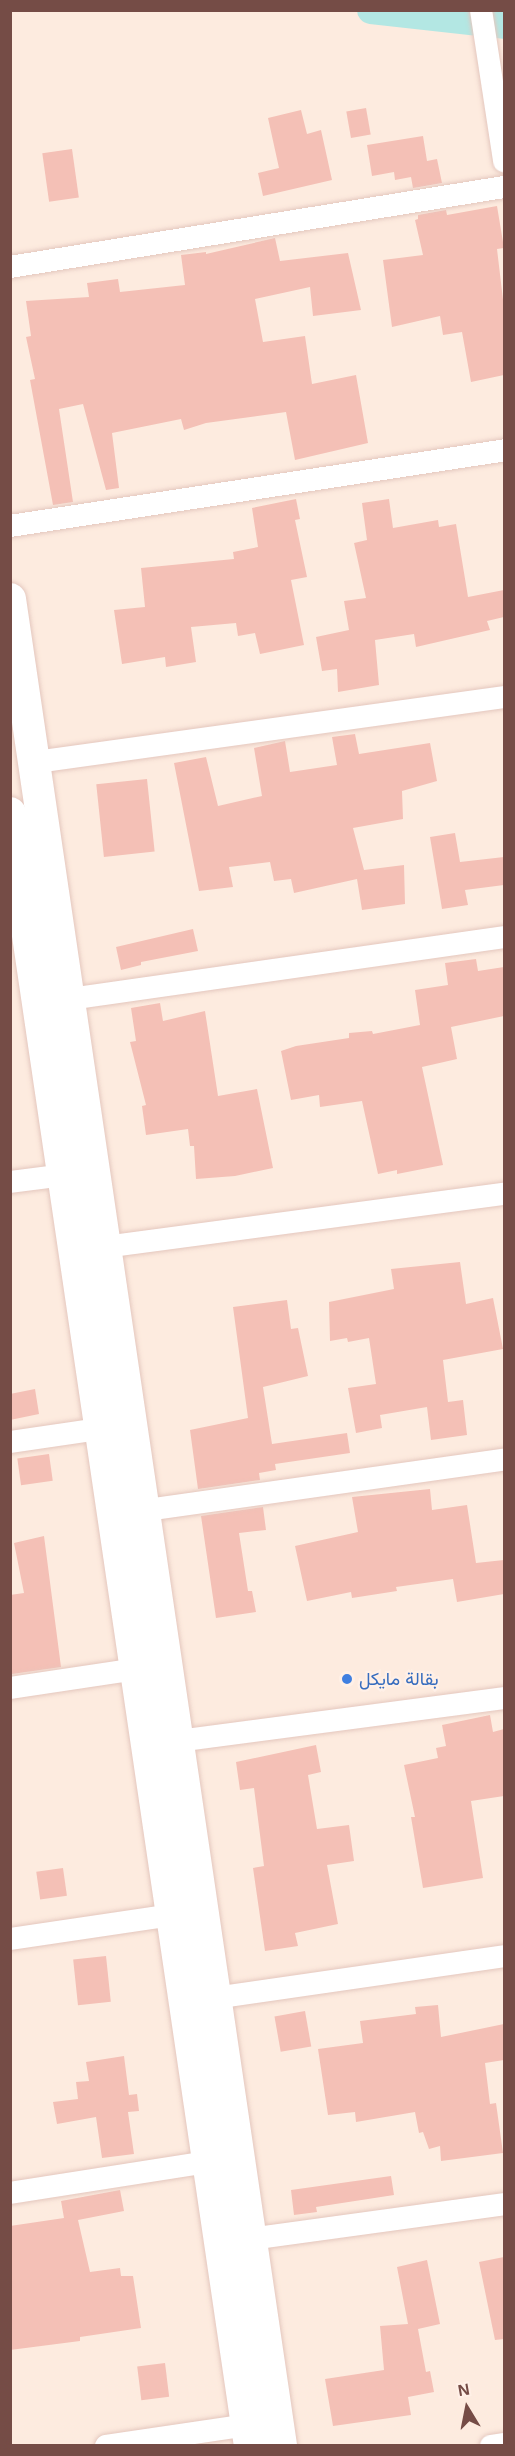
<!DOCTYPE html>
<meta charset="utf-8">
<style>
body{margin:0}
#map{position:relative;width:515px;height:2456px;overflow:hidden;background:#fdebdf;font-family:Helvetica,Vazirmatn,sans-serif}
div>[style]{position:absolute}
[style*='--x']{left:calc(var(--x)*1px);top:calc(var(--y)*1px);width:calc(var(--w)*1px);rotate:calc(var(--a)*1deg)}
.canal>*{height:28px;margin:-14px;padding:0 14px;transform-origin:14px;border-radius:14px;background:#b3e7e3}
.building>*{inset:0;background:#f4c0b6;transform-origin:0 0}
.roads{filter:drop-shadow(0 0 2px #e4c7be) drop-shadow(0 0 2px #e4c7be)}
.street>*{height:22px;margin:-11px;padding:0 11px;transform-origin:11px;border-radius:11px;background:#fff}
.secondary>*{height:32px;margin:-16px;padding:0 16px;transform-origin:16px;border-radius:16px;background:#fff}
.dots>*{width:16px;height:16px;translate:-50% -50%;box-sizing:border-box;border:3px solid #fff0e7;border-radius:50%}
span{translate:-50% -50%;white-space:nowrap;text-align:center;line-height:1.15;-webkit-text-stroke:4.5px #fff0e7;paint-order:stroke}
.shop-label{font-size:18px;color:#366cbe}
.left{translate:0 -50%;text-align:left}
.frame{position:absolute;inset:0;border:12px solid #754c46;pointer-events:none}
.north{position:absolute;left:437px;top:2378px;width:60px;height:60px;-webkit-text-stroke:4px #fff0e7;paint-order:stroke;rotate:350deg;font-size:16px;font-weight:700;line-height:24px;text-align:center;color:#754c46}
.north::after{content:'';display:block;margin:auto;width:21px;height:27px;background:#754c46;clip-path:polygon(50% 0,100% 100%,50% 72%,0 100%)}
</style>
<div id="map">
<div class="canal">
<div style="--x:371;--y:10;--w:134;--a:6.4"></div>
</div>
<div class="building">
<div style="left:366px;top:108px;width:27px;height:20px;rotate:80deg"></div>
<div style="clip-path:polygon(301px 110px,307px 134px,321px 130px,332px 180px,263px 196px,258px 173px,279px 168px,268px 118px)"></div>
<div style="clip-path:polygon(423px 136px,427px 161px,437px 159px,442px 183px,413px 188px,411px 177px,395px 180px,394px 172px,372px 176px,367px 145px)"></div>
<div style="left:72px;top:149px;width:49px;height:30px;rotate:82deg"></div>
<div style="clip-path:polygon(497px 206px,504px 248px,497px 249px,504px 308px,504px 375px,471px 382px,462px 332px,443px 335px,440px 316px,392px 327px,383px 260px,423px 255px,415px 220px,418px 219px,418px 215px,446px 210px,447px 215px)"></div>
<div style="clip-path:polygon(275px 238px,280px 261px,348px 253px,361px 310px,313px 316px,310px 287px,255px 299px,263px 342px,305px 336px,312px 384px,356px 375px,368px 443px,295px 460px,286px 412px,206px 423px,184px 430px,181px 419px,112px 433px,119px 488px,106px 490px,83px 404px,59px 409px,73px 502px,53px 505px,30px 380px,35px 379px,26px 337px,31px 336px,26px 301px,89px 297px,87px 283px,118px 279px,120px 292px,185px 285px,181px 255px,206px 252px,206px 254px)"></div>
<div style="clip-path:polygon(296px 499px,300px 519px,295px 520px,307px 577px,291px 580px,304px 645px,260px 654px,255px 633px,238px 636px,236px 623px,191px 627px,196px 662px,166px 667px,165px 657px,122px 664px,114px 610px,145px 607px,141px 568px,234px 559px,233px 552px,258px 547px,252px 508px)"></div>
<div style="clip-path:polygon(389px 499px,393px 528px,438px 520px,439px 527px,456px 524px,468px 597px,504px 590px,504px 617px,487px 621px,490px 630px,416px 647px,414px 634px,375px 640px,379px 685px,338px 692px,337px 669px,322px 671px,316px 637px,349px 630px,344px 601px,366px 598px,354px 543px,367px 540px,362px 503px)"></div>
<div style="clip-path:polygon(355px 734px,359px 754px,430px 743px,437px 781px,402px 791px,403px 819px,353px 828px,364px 870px,404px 865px,405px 904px,362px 910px,357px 879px,294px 893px,291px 879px,274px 881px,270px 862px,229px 867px,233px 887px,199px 891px,174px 763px,206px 757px,218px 806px,262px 796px,254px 748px,285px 741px,290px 772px,337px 765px,332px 737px)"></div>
<div style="left:147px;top:779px;width:73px;height:51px;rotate:84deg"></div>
<div style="clip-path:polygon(455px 833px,460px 862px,504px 857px,504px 885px,465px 890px,468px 905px,442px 909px,430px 837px)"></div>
<div style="clip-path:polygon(193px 929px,198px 951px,141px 962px,141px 965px,121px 970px,116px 947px)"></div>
<div style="clip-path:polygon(476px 959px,478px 971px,504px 967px,504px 1016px,451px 1027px,457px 1059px,422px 1067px,443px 1165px,397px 1174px,397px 1170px,378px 1174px,362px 1101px,320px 1107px,319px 1095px,291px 1100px,281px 1051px,296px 1046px,349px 1038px,349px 1033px,372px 1031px,373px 1034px,420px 1025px,415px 990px,448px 985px,445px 963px)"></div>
<div style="clip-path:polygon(160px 1003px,163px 1021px,205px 1011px,218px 1096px,257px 1089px,273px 1168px,235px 1176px,196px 1179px,194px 1146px,190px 1146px,188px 1129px,146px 1135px,142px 1106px,146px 1105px,130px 1042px,136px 1041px,131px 1008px)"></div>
<div style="clip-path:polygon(460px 1262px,466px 1304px,493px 1298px,503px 1349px,443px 1360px,448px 1402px,463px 1400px,467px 1435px,431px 1440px,427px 1407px,380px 1415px,382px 1428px,356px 1433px,348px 1388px,376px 1384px,369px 1338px,348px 1342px,347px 1338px,330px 1341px,329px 1302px,394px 1289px,391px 1269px)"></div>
<div style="clip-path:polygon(287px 1300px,291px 1329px,298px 1328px,308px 1376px,263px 1387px,272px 1444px,347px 1433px,350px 1453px,275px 1464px,276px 1470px,259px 1473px,260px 1480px,198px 1489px,190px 1430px,248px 1418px,233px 1307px)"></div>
<div style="clip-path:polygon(35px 1389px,39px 1414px,10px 1420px,10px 1394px)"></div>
<div style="left:49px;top:1454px;width:27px;height:32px;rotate:82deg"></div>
<div style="clip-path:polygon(430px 1489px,432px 1510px,467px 1505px,476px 1563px,504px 1560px,504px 1594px,457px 1602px,453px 1579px,396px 1587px,397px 1591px,352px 1598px,351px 1592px,307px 1601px,295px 1546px,358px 1532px,352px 1497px)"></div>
<div style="clip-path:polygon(263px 1507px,266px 1530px,239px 1533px,248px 1591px,252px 1591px,256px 1612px,216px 1618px,201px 1516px)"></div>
<div style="clip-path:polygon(44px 1536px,61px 1667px,12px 1674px,10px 1595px,24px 1593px,14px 1543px)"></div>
<div style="clip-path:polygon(490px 1715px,493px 1732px,504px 1729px,504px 1796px,471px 1801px,483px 1878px,423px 1888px,411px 1817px,415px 1817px,404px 1765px,438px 1758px,436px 1748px,446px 1746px,442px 1725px)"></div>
<div style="clip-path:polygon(316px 1745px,321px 1772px,308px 1775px,317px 1829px,349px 1825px,354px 1861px,327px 1865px,338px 1924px,295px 1933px,298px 1946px,265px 1951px,253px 1868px,264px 1866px,254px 1788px,240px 1790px,236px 1762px)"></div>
<div style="left:63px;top:1868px;width:28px;height:27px;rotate:82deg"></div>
<div style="left:106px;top:1956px;width:46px;height:33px;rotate:84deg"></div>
<div style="clip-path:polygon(438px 2005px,441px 2037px,504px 2024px,504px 2060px,485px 2063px,490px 2104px,496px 2103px,503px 2153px,441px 2161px,440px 2146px,429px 2149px,423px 2132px,419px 2133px,415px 2112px,356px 2122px,355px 2112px,328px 2115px,318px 2049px,363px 2043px,360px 2021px,416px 2014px,415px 2007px)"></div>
<div style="left:305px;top:2011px;width:36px;height:31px;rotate:80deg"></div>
<div style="clip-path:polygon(124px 2056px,129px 2095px,137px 2094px,139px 2111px,128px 2112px,134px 2154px,102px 2158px,96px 2117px,57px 2124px,53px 2102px,78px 2099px,76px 2082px,89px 2081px,86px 2062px)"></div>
<div style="clip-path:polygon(391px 2176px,394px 2195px,316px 2207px,317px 2212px,294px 2215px,291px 2190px)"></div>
<div style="clip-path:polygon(120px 2190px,124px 2211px,78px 2220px,90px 2272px,120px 2268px,121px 2276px,133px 2276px,141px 2328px,80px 2337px,80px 2341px,10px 2350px,10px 2226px,64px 2218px,61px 2201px)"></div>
<div style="clip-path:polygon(504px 2257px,504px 2339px,495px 2340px,479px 2262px)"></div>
<div style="clip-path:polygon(427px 2260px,440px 2324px,418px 2329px,426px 2372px,430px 2371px,434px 2392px,408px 2397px,411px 2415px,333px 2426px,325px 2379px,384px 2370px,380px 2326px,408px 2324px,397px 2267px)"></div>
<div style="left:165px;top:2363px;width:34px;height:28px;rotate:83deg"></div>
</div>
<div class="roads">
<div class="street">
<div style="--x:481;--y:10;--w:153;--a:81.3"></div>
<div style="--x:10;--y:267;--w:500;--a:-9.2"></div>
<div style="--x:10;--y:526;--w:500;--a:-8.7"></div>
<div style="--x:36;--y:762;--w:472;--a:-7.9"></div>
<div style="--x:69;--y:999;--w:439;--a:-8.1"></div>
<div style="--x:10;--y:1182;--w:55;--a:-7.3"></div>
<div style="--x:105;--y:1247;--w:403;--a:-7.6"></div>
<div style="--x:10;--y:1442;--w:90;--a:-8.3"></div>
<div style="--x:146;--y:1510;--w:361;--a:-8"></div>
<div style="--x:10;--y:1688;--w:128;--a:-8.5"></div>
<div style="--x:178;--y:1741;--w:329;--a:-7.5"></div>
<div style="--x:10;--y:1939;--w:164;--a:-8.4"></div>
<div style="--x:214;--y:1998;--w:293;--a:-8.2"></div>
<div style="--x:10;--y:2193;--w:201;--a:-8.9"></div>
<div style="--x:250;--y:2239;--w:256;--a:-7.8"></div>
<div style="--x:106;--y:2446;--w:144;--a:-8.4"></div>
<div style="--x:491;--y:2446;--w:13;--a:-9"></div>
</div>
<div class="secondary">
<div style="--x:10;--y:599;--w:1867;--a:81.65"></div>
<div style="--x:10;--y:813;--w:1651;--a:81.64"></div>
</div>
</div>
<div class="dots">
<div style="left:347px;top:1679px;background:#3f7fe0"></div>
</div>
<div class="shop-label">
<span class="left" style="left:359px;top:1679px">بقالة مايكل</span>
</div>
<div class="frame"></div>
<div class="north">N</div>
</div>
